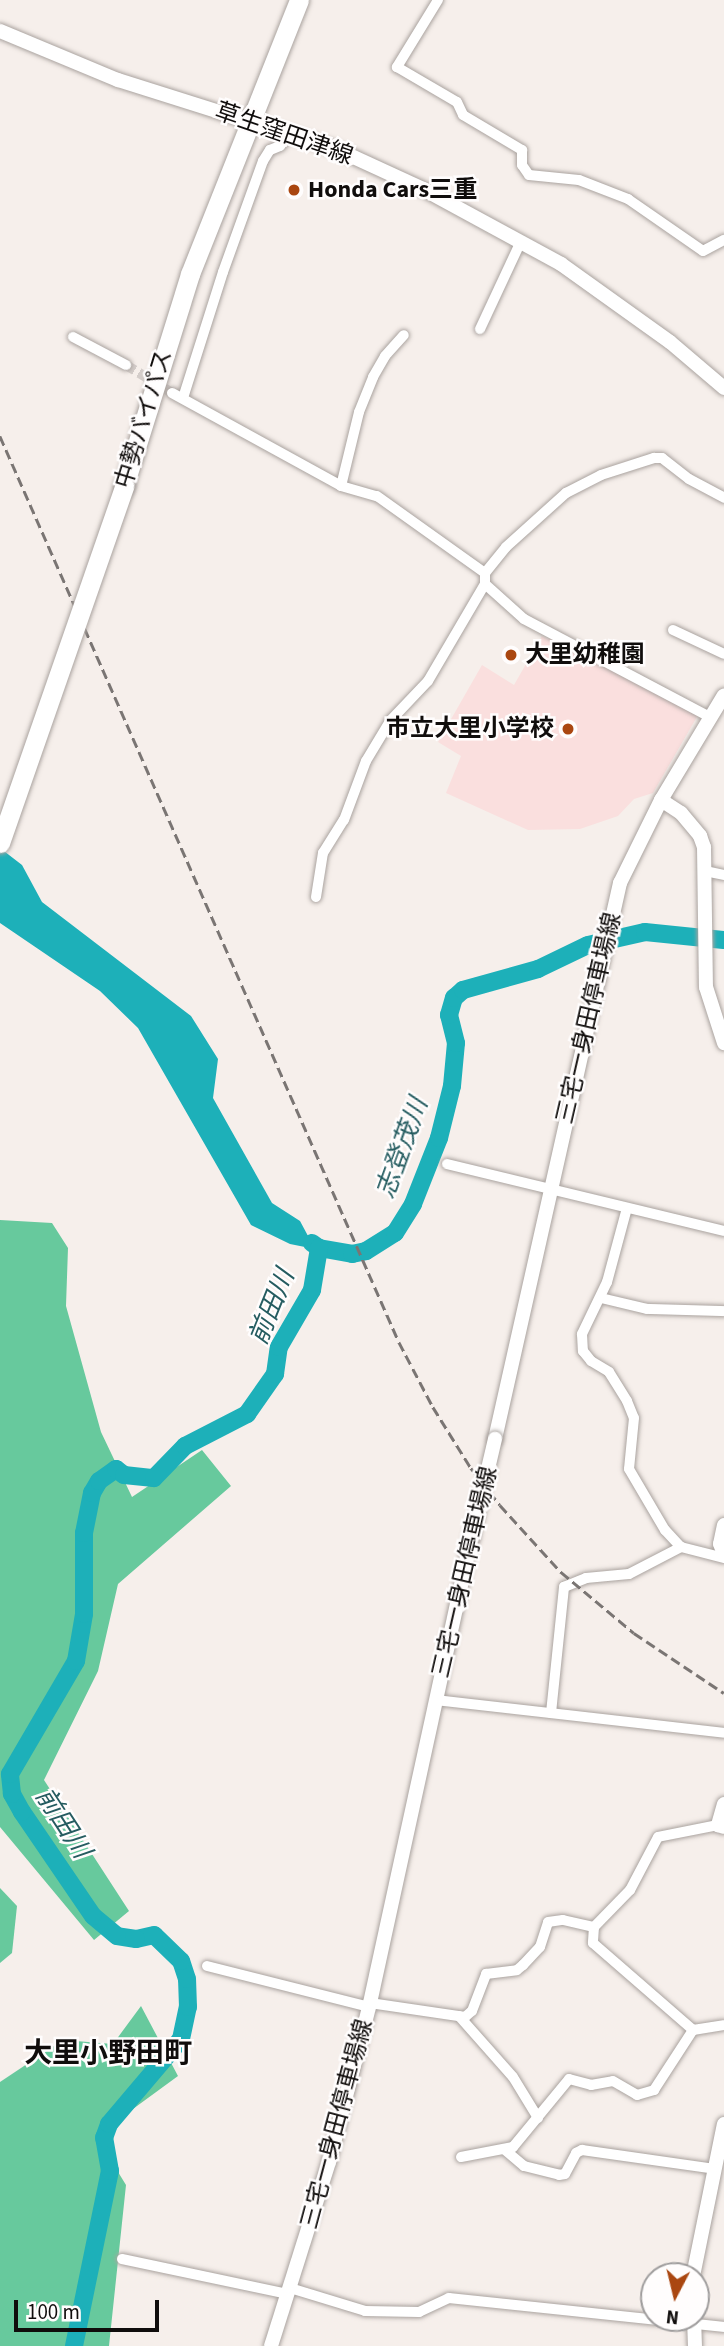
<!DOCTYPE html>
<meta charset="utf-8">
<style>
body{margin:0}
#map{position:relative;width:724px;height:2346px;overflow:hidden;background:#f6efeb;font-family:"Source Sans 3","Noto Sans JP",sans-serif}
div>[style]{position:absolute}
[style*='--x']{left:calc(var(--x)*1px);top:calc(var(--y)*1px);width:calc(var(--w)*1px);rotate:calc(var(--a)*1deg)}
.education>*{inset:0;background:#fadfde}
.forest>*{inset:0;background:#67c99d}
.water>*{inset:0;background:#1db0b9}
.river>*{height:18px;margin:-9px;padding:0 9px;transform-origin:9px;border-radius:9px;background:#1db0b9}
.street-tunnel>*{height:10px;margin-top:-5px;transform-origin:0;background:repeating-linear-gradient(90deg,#d4cdca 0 10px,transparent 0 15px)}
.roads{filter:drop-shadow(0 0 2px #aaa39f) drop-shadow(0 0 2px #aaa39f)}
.street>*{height:10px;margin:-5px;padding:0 5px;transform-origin:5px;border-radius:5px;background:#fff}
.secondary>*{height:14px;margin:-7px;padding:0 7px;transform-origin:7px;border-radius:7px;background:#fff}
.highway>*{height:19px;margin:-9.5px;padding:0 9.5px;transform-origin:9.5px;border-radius:9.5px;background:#fff}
.rail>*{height:2.5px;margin-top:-1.25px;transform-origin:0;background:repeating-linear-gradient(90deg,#7a7573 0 10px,transparent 0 15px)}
.bridges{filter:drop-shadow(0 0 2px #aaa39f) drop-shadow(0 0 2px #aaa39f)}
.secondary-bridge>*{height:14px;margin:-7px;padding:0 7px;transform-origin:7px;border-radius:7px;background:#fff}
.highway-bridge>*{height:19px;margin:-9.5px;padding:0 9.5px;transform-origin:9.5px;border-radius:9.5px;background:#fff}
.dots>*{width:19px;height:19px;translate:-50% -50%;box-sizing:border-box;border:4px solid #fffdfd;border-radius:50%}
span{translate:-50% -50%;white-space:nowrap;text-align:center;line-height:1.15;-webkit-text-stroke:5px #fffdfd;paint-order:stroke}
.street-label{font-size:24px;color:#100d0c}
.poi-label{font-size:24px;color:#100d0c;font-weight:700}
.left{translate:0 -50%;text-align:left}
.right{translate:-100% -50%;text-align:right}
.water-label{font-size:26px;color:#255c60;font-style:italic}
.quarter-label{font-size:28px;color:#100d0c;font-weight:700}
.north{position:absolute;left:640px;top:2262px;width:70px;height:70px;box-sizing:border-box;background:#fffdfd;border:2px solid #9f9d9d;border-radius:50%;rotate:187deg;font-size:19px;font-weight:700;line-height:28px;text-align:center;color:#100d0c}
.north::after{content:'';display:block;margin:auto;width:24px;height:32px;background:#aa4711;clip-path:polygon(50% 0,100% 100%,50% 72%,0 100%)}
.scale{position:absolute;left:14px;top:2300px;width:145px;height:32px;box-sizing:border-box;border:4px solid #100d0c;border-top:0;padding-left:9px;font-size:21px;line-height:24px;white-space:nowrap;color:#100d0c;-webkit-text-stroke:5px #fffdfd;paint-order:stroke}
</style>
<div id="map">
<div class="education">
<div style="clip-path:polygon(542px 636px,548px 639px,552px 637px,698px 715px,653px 793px,634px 799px,618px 816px,580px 829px,528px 830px,446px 793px,461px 756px,438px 742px,482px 665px,514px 685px)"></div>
</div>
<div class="forest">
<div style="clip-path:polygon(0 1220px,52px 1223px,68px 1248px,66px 1306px,101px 1432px,132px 1497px,202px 1450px,231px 1486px,118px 1584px,98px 1671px,44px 1780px,129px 1911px,94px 1940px,0 1827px)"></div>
<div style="clip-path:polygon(0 1888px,17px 1906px,12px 1953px,0 1963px)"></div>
<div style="clip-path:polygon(141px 2006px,178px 2076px,96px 2136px,126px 2185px,109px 2346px,0 2346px,0 2082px,63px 2040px,113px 2044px)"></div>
</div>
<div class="water">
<div style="clip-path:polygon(0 848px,22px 865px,42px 902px,191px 1016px,218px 1059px,213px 1098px,272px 1203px,300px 1221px,315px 1249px,290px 1244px,251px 1225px,138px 1028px,100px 991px,0 923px)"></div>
</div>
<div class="river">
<div style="--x:312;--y:1243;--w:9;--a:36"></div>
<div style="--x:319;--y:1248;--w:34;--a:10"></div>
<div style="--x:352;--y:1254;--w:14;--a:-12"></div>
<div style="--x:366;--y:1251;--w:34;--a:-32"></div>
<div style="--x:395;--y:1233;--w:34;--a:-58"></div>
<div style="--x:413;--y:1204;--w:71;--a:-68.5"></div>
<div style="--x:439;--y:1138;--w:54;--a:-76"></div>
<div style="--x:452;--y:1086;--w:43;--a:-84.7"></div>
<div style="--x:456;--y:1043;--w:29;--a:-104"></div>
<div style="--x:449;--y:1015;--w:18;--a:-74"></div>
<div style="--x:454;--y:998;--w:12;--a:-42"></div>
<div style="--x:463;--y:990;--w:78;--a:-15.6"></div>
<div style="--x:538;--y:969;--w:55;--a:-25.6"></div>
<div style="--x:588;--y:945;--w:58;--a:-12.8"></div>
<div style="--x:645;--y:932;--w:79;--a:5.8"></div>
<div style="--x:74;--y:2346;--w:179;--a:-78.4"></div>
<div style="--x:110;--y:2171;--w:34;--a:-100"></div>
<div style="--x:104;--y:2138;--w:15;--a:-70"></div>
<div style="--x:109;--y:2124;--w:111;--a:-49.7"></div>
<div style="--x:181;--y:2039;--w:33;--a:-78"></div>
<div style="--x:188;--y:2007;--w:28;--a:-92"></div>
<div style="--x:187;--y:1979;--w:19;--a:-108"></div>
<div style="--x:181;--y:1961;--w:37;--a:-136"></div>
<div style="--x:154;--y:1935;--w:18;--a:167"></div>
<div style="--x:136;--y:1939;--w:19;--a:-171"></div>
<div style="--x:117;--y:1936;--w:31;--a:-140"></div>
<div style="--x:93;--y:1916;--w:126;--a:-124.3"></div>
<div style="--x:22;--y:1812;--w:21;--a:-119"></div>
<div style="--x:12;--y:1794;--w:20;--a:-96"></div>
<div style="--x:10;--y:1774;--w:131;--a:-59.7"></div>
<div style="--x:76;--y:1661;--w:48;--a:-80.3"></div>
<div style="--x:84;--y:1614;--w:81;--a:-90"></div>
<div style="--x:84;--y:1533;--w:41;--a:-78.7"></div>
<div style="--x:92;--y:1493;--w:14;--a:-60"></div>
<div style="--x:99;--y:1481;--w:21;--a:-35"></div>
<div style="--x:116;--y:1469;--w:10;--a:37"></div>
<div style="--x:124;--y:1475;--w:30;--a:6"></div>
<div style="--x:154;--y:1478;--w:45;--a:-45.9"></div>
<div style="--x:185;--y:1446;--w:70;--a:-27.3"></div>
<div style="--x:247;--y:1414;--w:49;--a:-55"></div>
<div style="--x:275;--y:1374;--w:27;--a:-82"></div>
<div style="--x:279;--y:1347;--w:66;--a:-59.9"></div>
<div style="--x:312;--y:1290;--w:43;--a:-80.5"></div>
</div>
<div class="street-tunnel">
<div style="--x:126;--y:365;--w:54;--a:31.3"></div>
</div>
<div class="roads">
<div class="street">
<div style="--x:438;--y:0;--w:79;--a:121.5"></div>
<div style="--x:397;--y:67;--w:69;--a:30.3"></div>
<div style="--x:457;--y:102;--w:14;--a:65"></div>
<div style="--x:463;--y:115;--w:69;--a:30.7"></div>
<div style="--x:522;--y:150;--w:15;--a:90"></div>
<div style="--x:522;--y:165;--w:12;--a:55"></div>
<div style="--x:529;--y:175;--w:50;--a:5.7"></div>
<div style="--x:579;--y:180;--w:53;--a:21.2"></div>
<div style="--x:628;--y:199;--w:91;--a:34.7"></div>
<div style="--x:703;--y:251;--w:24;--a:-28"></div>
<div style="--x:480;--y:329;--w:97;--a:-65"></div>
<div style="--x:73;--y:337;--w:60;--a:27.8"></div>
<div style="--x:172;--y:393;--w:193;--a:28.8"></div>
<div style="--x:341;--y:486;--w:37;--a:16"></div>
<div style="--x:377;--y:496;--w:133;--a:35.5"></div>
<div style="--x:183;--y:398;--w:132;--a:-72.4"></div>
<div style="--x:223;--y:272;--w:118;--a:-70.2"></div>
<div style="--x:263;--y:161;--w:13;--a:-58"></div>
<div style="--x:270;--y:150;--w:11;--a:-22"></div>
<div style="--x:280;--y:146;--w:16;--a:-52"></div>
<div style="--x:341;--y:486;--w:76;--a:-76.3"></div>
<div style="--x:359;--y:412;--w:38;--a:-68"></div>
<div style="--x:373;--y:377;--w:24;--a:-60"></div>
<div style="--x:385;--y:356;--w:28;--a:-48"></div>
<div style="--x:485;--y:584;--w:52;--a:41.9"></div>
<div style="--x:524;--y:619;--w:212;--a:27.8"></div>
<div style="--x:673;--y:630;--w:56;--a:25.2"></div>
<div style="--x:705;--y:871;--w:19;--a:12"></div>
<div style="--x:316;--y:897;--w:45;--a:-81"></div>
<div style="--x:323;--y:853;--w:39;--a:-58"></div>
<div style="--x:344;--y:820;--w:63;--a:-69.6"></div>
<div style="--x:366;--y:761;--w:47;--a:-59"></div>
<div style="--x:390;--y:721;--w:55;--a:-46.5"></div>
<div style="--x:428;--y:681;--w:113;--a:-59.6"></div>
<div style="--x:485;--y:584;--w:11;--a:-90"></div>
<div style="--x:485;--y:573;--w:33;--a:-51"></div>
<div style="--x:506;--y:547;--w:81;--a:-42"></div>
<div style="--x:566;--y:493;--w:39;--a:-27"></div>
<div style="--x:601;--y:475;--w:56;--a:-17.8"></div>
<div style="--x:654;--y:458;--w:8;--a:0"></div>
<div style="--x:662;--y:458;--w:34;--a:38"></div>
<div style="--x:689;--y:479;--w:40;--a:28"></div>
<div style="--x:447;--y:1164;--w:285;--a:13.6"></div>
<div style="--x:627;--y:1208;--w:77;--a:105.1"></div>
<div style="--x:607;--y:1282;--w:58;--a:115.7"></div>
<div style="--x:582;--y:1334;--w:17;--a:87"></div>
<div style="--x:583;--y:1351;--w:13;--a:51"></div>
<div style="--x:591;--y:1361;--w:21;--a:31"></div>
<div style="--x:609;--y:1372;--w:34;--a:58"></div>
<div style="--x:627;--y:1401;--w:18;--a:68"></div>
<div style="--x:634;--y:1418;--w:51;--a:95.6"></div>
<div style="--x:629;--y:1469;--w:71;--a:59.5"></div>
<div style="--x:665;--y:1530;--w:23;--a:47"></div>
<div style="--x:681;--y:1547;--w:44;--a:14.3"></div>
<div style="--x:601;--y:1298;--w:47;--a:13.4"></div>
<div style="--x:647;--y:1309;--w:77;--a:1.5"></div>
<div style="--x:436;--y:1700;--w:290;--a:6.5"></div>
<div style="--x:551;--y:1713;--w:127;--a:-84.1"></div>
<div style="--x:564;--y:1587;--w:24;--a:-22"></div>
<div style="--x:586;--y:1578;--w:43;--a:-5.3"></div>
<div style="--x:629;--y:1574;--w:59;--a:-27.4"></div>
<div style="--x:718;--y:1825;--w:61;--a:168.7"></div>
<div style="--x:658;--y:1837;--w:60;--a:117.8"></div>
<div style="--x:630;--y:1890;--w:52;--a:134.2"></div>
<div style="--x:594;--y:1927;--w:16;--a:94"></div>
<div style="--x:593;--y:1943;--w:133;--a:41"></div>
<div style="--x:693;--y:2030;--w:31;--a:-9"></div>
<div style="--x:207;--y:1966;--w:167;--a:14.2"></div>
<div style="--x:370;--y:2003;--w:96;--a:8.4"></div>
<div style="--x:465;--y:2017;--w:9;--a:-41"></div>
<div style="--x:472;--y:2011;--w:40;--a:-69"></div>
<div style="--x:486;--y:1974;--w:31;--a:-7"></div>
<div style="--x:517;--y:1970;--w:8;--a:-40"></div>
<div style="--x:523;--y:1965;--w:25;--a:-47"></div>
<div style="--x:540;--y:1947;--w:26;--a:-72"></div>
<div style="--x:548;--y:1922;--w:15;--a:-8"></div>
<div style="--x:563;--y:1920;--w:32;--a:13"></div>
<div style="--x:459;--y:2016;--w:81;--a:48.5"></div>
<div style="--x:513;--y:2077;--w:48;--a:58.6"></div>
<div style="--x:505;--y:2150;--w:25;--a:40"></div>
<div style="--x:524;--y:2166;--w:36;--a:14"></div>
<div style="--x:559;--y:2175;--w:6;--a:-9"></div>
<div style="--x:565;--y:2174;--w:24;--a:-62"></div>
<div style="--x:576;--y:2153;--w:7;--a:-27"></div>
<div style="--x:582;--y:2150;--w:134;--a:8.1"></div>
<div style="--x:461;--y:2157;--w:53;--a:-10.9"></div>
<div style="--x:513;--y:2147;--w:88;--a:-50.5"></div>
<div style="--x:569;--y:2079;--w:23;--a:15"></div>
<div style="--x:591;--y:2085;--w:22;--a:-10"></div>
<div style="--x:613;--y:2081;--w:28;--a:30"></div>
<div style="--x:637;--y:2095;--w:18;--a:-16"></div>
<div style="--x:654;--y:2090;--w:72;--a:-57"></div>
<div style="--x:122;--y:2259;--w:170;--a:11.9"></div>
<div style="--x:290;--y:2288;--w:78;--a:17"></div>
<div style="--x:365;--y:2311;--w:54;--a:1.1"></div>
<div style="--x:419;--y:2312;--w:33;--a:-25"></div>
<div style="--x:449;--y:2298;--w:277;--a:6"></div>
</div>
<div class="secondary">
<div style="--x:0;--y:31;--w:128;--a:22.6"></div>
<div style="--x:118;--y:80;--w:226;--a:17.5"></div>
<div style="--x:334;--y:148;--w:98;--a:24.7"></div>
<div style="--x:423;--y:189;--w:157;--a:28.5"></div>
<div style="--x:561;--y:264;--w:134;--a:35.6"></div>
<div style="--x:670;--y:342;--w:71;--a:40.4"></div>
<div style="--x:661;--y:800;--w:24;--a:33"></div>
<div style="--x:681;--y:813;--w:30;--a:50"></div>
<div style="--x:700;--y:836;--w:12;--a:70"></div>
<div style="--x:704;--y:847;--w:140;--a:89.2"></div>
<div style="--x:706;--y:987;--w:59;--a:72.2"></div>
<div style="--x:495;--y:1439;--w:570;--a:-77.33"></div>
<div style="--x:620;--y:883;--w:93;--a:-63.7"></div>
<div style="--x:661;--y:800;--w:122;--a:-59"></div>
<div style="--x:724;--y:1525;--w:19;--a:102"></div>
<div style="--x:720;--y:1544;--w:11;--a:68"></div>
<div style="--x:724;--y:1804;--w:22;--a:106"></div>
<div style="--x:718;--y:1825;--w:6;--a:18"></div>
<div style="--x:693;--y:2276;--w:155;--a:-78.5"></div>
<div style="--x:694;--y:2318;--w:28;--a:88"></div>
<div style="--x:271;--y:2346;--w:193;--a:-72.5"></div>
<div style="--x:329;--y:2162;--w:164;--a:-75.5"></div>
<div style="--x:370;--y:2003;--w:477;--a:-77.7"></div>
</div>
<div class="highway">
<div style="--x:124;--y:486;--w:222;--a:-72.7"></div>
<div style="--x:190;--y:274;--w:295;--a:-68.3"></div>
</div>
</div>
<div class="rail">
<div style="--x:0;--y:436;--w:990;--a:66.23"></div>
<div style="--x:399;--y:1342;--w:73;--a:62.4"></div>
<div style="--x:433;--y:1407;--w:72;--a:58.1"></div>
<div style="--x:471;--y:1468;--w:47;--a:51.9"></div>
<div style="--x:500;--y:1505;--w:91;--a:47.7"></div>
<div style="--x:561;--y:1572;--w:95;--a:39.9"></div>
<div style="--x:634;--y:1633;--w:108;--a:33.7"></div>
</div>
<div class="bridges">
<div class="secondary-bridge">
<div style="--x:472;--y:1537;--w:101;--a:-76.8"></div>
</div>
<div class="highway-bridge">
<div style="--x:0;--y:843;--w:378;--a:-70.8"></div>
</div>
</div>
<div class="dots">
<div style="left:294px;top:190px;background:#aa4711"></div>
<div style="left:511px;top:655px;background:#aa4711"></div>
<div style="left:568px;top:729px;background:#aa4711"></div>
</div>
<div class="street-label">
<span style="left:284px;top:134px;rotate:19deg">草生窪田津線</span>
<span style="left:144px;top:419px;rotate:-73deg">中勢バイパス</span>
<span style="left:589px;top:1018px;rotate:-77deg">三宅一身田停車場線</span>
<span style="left:465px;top:1572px;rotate:-77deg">三宅一身田停車場線</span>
<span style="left:337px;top:2124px;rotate:-75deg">三宅一身田停車場線</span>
</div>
<div class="poi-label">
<span class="left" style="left:308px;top:190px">Honda Cars三重</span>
<span class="left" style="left:525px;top:655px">大里幼稚園</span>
<span class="right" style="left:554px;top:729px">市立大里小学校</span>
</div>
<div class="water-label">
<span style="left:402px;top:1148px;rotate:-70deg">志登茂川</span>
<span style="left:272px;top:1307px;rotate:-68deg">前田川</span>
<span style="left:63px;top:1823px;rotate:57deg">前田川</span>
</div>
<div class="quarter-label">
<span style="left:108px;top:2053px">大里小野田町</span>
</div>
<div class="north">N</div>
<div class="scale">100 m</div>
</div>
